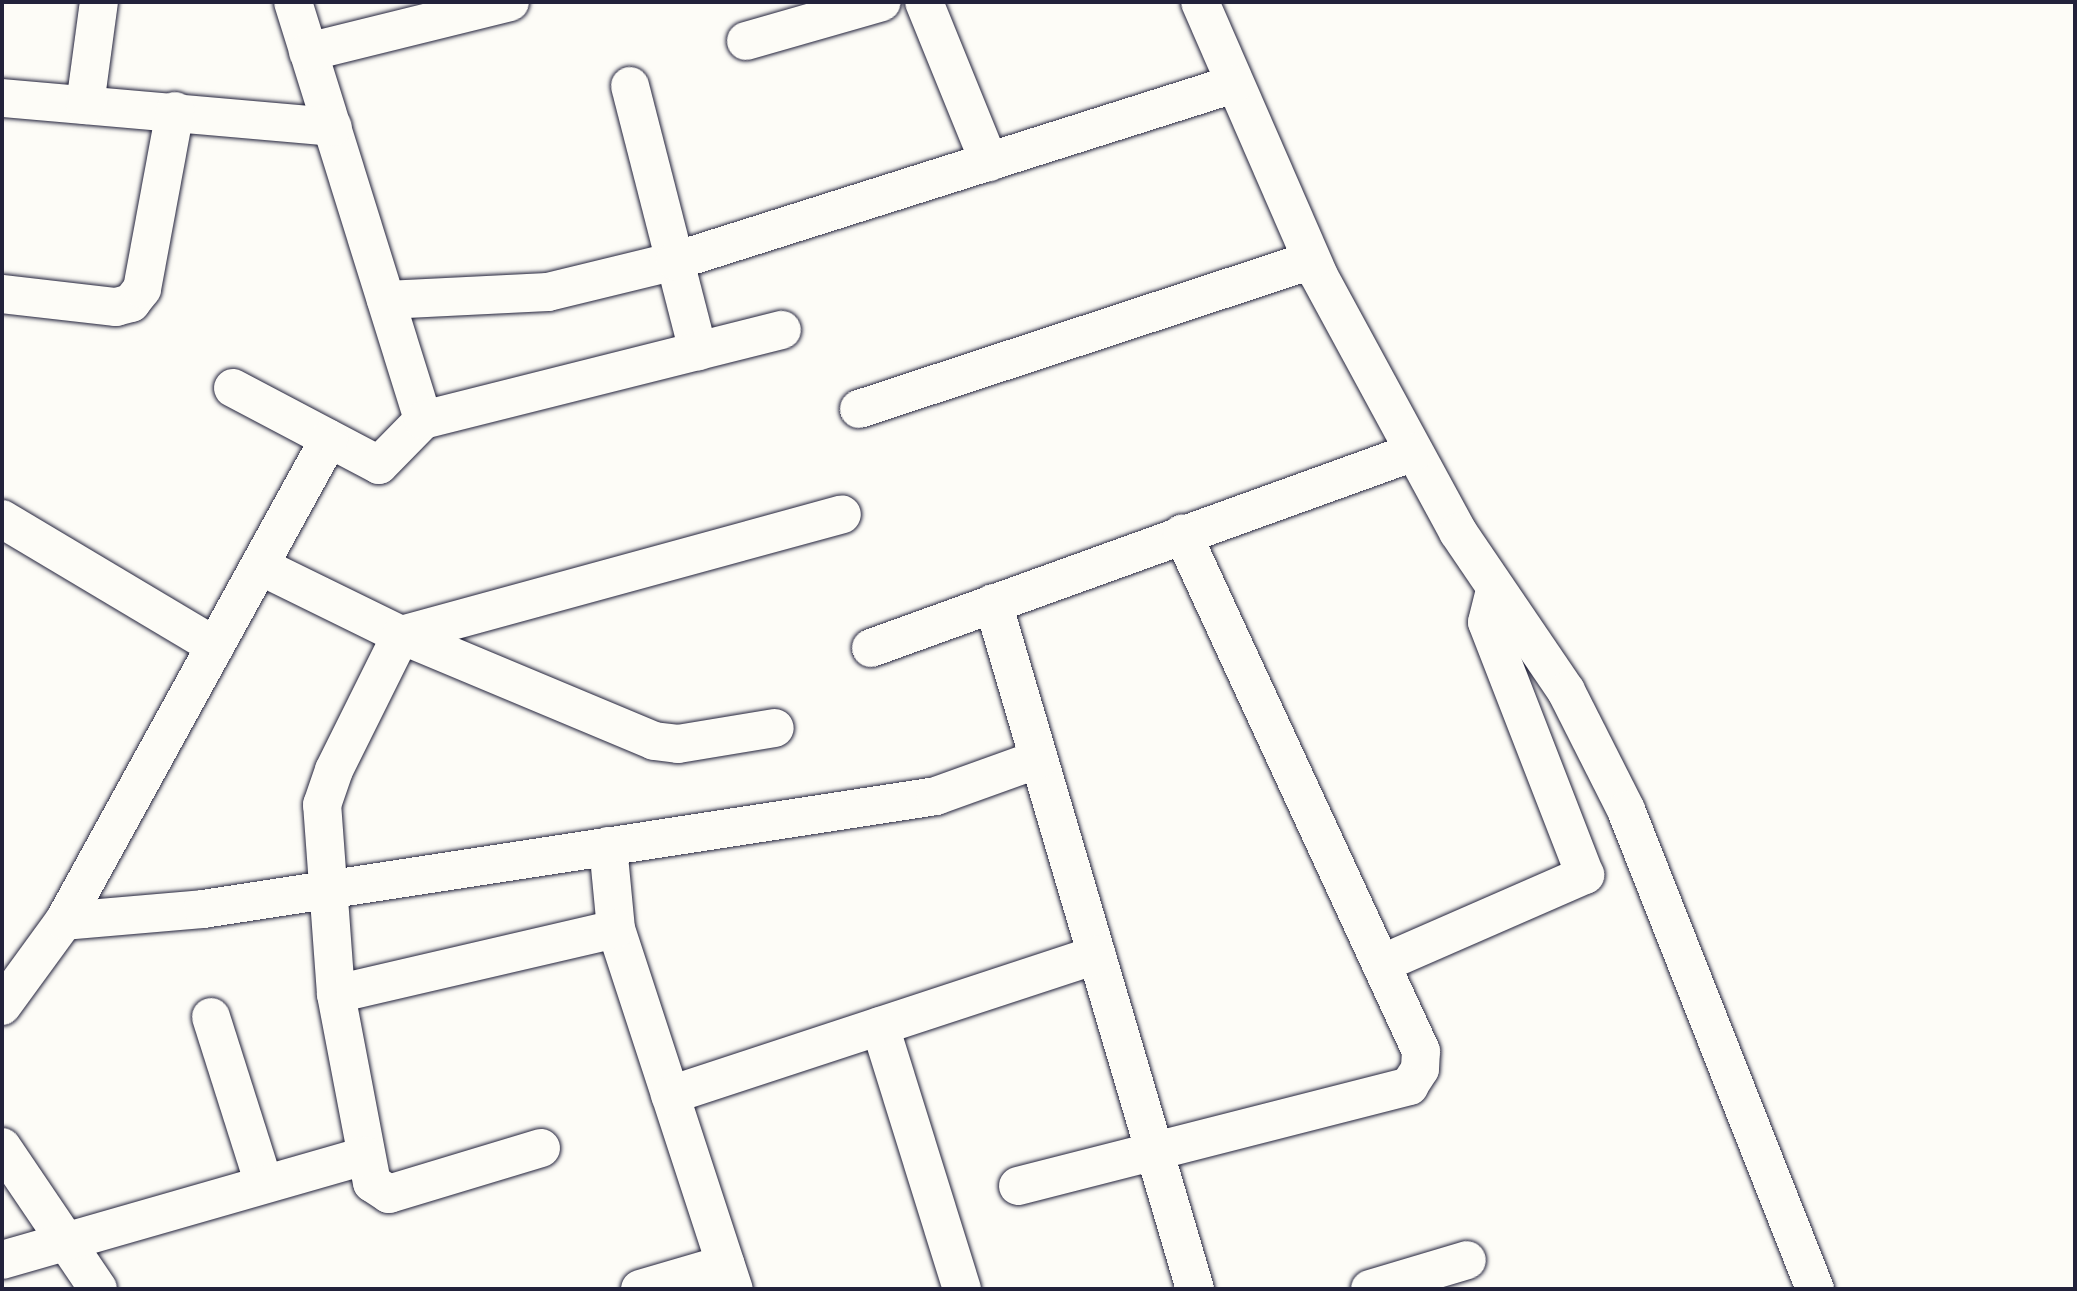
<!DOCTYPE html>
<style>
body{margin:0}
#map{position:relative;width:2077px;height:1291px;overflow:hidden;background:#fdfcf7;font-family:"Playpen Sans",sans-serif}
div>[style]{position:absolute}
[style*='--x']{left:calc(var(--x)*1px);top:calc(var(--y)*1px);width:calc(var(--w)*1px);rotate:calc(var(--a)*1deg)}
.roads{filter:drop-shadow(0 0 2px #22223b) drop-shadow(0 0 2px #22223b)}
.minor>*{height:38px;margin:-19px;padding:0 19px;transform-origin:19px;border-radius:19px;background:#fdfcf7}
span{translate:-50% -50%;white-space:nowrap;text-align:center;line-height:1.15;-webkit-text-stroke:5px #fdfcf7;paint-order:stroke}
.frame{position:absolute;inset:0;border:4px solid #22223b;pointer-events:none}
</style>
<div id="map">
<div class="roads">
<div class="minor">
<div style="--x:293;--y:2;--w:438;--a:72.7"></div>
<div style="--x:924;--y:2;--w:173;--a:67.9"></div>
<div style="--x:1200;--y:2;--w:296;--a:66.5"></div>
<div style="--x:1318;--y:274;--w:294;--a:61.5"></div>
<div style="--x:1458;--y:532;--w:192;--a:55.8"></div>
<div style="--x:1566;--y:691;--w:133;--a:63.2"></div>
<div style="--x:1626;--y:810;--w:515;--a:68.47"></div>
<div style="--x:746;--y:41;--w:141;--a:-16"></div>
<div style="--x:308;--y:52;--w:208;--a:-13.9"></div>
<div style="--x:630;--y:86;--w:274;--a:75.6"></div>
<div style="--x:2;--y:98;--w:332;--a:5"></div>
<div style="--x:85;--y:105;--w:104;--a:-82.3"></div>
<div style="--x:2;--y:294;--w:115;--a:6.5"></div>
<div style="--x:116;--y:307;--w:16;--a:-15"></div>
<div style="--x:131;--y:303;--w:18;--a:-52"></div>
<div style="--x:142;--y:289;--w:181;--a:-79.5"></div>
<div style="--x:386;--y:300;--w:162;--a:-2.8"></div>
<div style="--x:548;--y:292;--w:131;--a:-13.7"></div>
<div style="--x:675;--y:261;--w:586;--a:-17.57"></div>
<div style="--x:233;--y:388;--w:165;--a:27.8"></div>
<div style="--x:379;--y:465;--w:63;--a:-45.6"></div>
<div style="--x:423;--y:420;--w:370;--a:-14.1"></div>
<div style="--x:859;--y:409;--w:476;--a:-18.2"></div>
<div style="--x:2;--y:519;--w:248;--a:30.8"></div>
<div style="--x:260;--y:566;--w:157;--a:26.1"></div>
<div style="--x:401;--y:635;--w:457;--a:-15.3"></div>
<div style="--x:993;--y:603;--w:715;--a:73.59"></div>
<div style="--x:871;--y:648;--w:577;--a:-19.85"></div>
<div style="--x:608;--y:846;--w:83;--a:84.5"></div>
<div style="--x:616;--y:929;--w:379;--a:71.9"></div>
<div style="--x:64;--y:921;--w:140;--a:-4.9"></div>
<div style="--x:203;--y:909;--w:742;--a:-8.76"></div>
<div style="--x:936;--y:796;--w:109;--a:-19.8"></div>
<div style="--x:1381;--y:964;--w:223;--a:-23.6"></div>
<div style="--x:1585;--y:875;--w:271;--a:-111.2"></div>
<div style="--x:1487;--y:622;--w:33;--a:-76"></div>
<div style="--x:336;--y:994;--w:287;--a:-13.1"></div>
<div style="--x:2;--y:1006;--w:105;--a:-53.9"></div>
<div style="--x:64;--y:921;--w:550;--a:-61.2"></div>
<div style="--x:211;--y:1017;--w:175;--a:72.4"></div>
<div style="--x:880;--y:1026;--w:275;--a:72.7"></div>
<div style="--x:670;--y:1095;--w:449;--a:-18.2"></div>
<div style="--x:2;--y:1147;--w:171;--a:55.9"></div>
<div style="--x:541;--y:1148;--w:159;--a:163.2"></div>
<div style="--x:389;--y:1194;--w:20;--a:-147"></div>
<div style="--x:372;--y:1183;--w:192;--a:-100.8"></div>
<div style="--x:336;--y:994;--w:190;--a:-94.2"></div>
<div style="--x:322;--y:805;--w:37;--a:-71"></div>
<div style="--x:334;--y:770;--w:151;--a:-63.6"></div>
<div style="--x:401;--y:635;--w:274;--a:22.7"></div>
<div style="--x:654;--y:741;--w:24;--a:7"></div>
<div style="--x:678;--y:744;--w:98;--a:-9.4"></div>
<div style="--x:1018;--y:1186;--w:404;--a:-14.3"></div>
<div style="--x:1409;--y:1086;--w:20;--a:-57"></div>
<div style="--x:1420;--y:1069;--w:18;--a:-87"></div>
<div style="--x:1421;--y:1051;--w:570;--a:-114.77"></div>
<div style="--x:2;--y:1260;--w:378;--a:-16"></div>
<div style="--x:640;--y:1289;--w:89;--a:-16.4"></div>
<div style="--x:1370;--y:1289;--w:101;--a:-16.6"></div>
</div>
</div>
<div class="frame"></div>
</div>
